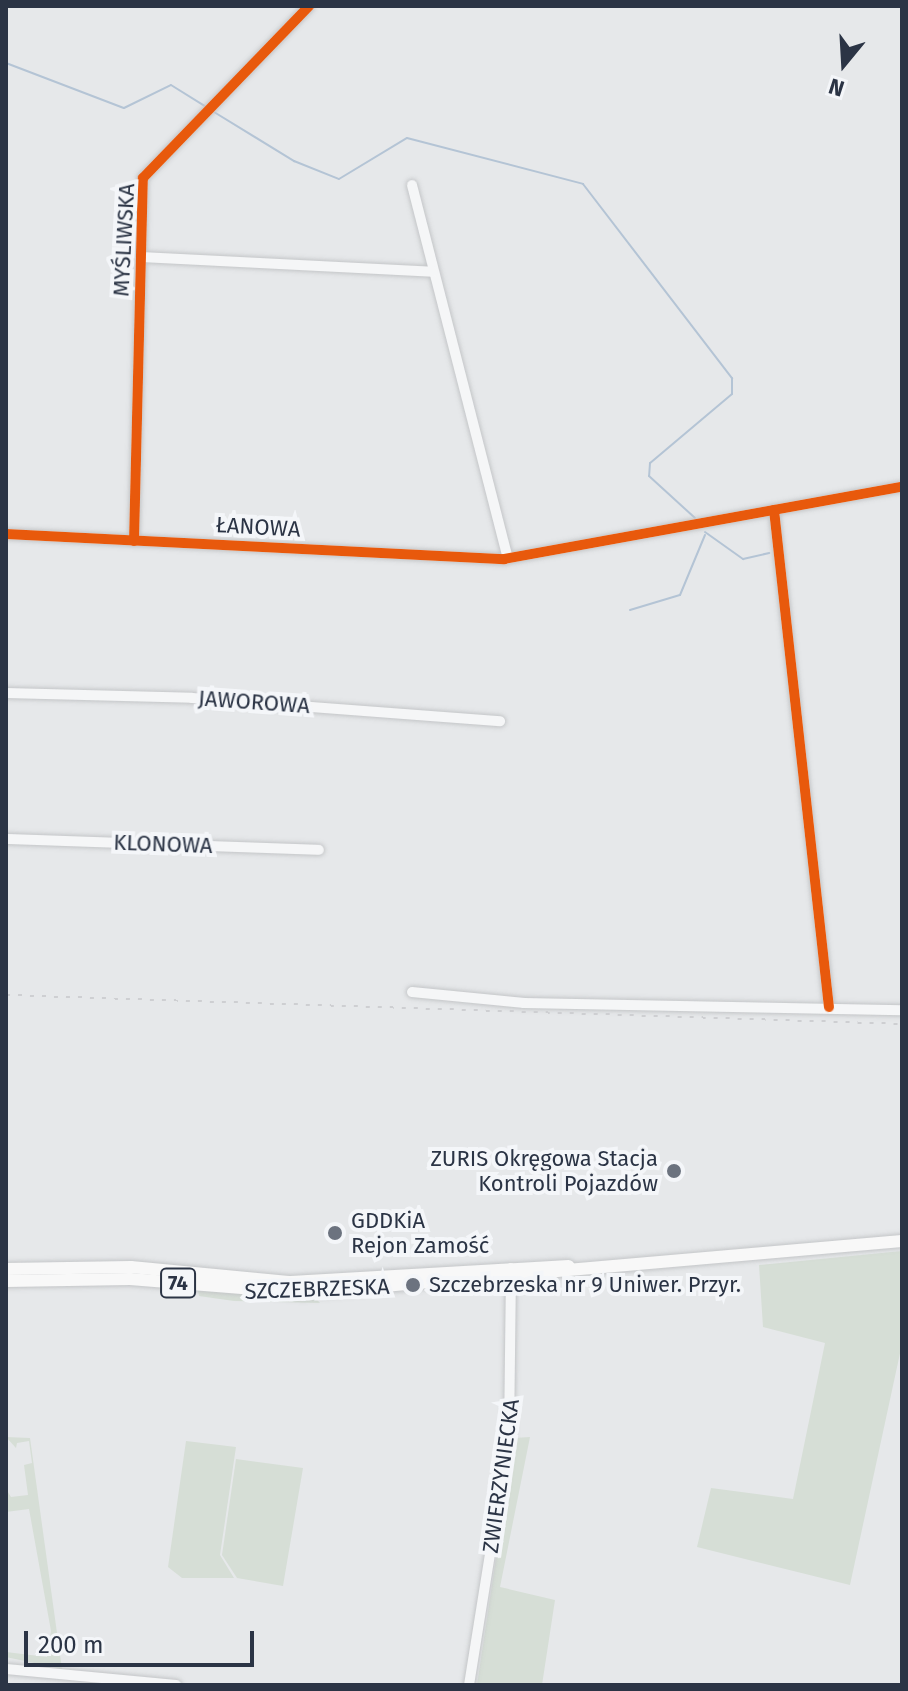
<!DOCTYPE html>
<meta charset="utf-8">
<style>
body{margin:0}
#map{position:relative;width:908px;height:1691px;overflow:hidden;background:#e6e8ea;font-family:"Fira Sans",sans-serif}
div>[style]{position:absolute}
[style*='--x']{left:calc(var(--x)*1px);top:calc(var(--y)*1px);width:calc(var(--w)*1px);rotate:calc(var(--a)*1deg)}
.green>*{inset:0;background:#d6ded6}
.stream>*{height:2px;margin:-1px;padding:0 1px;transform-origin:1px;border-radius:1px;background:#b4c4d5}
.roads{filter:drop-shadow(0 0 2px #c4c6c8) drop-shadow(0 0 2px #c4c6c8)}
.minor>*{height:10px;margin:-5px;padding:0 5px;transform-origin:5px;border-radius:5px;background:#f5f6f7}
.major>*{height:12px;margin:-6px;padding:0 6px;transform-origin:6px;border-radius:6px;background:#f8f8f8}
.rail>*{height:2px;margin-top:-1px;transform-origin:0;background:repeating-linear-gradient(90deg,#cecfd2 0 4px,transparent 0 12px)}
.cycleway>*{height:10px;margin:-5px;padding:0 5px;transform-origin:5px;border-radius:5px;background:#e8590c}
.dots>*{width:22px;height:22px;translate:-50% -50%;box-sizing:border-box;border:4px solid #f4f6f9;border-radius:50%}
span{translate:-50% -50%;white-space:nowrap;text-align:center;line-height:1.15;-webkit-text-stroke:8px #f4f6f9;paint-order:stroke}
.shield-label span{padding:2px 6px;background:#f4f6f9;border:2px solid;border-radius:6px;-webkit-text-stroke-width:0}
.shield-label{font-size:20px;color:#2b3445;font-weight:700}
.street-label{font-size:22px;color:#2b3445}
.poi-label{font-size:22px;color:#2b3445}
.right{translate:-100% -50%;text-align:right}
.left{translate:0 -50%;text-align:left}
.frame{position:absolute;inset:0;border:8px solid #2b3445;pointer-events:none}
.north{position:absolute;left:804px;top:24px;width:80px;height:80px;-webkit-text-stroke:6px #f4f6f9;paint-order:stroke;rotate:198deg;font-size:22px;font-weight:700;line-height:32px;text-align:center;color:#2b3445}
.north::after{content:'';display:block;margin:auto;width:28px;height:36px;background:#2b3445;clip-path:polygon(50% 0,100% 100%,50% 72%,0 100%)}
.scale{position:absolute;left:24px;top:1631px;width:230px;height:36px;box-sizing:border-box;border:4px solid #2b3445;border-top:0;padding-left:10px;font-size:24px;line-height:28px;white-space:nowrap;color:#2b3445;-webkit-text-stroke:6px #f4f6f9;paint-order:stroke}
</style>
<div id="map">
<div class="green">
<div style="clip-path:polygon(902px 1251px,902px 1344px,850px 1585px,697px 1547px,711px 1488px,793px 1499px,825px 1343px,763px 1327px,759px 1265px)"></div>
<div style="clip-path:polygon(198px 1291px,315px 1297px,320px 1303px,234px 1301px,199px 1296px)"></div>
<div style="clip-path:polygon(6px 1437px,30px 1438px,62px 1669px,6px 1657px,6px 1652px,47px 1657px,51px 1631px,29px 1509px,6px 1512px,6px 1489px,11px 1497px,28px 1495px,24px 1465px,32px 1463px,29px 1441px,17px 1443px,16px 1448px)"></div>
<div style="clip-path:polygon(530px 1437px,500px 1587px,555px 1600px,542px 1685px,477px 1685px,514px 1438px)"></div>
<div style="clip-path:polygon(186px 1441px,236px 1447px,220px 1555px,234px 1578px,182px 1578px,168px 1567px)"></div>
<div style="clip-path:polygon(236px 1459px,303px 1468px,283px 1586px,237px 1578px,222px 1555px)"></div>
</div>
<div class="stream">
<div style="--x:6;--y:63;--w:126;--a:20.9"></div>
<div style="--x:124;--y:108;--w:52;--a:-26.1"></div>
<div style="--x:171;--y:85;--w:40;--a:32"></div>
<div style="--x:214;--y:112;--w:94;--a:31.5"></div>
<div style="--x:294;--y:161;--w:48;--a:21.8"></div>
<div style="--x:339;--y:179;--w:79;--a:-31.1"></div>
<div style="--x:407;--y:138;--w:182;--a:14.6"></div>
<div style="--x:583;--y:184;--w:245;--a:52.5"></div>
<div style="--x:732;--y:378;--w:16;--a:90"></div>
<div style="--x:732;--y:394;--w:107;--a:139.9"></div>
<div style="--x:650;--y:463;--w:13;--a:94"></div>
<div style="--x:649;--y:476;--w:62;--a:42.4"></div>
<div style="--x:705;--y:532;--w:47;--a:35.4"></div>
<div style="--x:743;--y:559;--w:27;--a:-13"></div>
<div style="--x:630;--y:610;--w:52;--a:-16.7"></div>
<div style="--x:680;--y:595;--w:65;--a:-67.4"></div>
</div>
<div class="roads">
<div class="minor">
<div style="--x:412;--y:185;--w:385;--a:75.6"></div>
<div style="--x:141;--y:257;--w:292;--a:2.9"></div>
<div style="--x:774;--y:510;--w:500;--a:83.69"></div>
<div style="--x:6;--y:534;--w:499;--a:2.9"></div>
<div style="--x:504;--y:559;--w:404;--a:-10.3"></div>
<div style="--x:134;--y:541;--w:363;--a:-88.6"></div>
<div style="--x:143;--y:178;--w:239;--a:-46"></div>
<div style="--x:6;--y:693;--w:186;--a:1.5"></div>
<div style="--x:192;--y:698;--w:309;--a:4.3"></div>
<div style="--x:6;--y:839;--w:313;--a:2"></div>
<div style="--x:412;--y:992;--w:113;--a:5.6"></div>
<div style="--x:524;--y:1003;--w:378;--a:1.1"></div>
<div style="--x:6;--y:1669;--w:171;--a:5.4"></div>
<div style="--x:469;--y:1685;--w:252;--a:-80.9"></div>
<div style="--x:509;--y:1436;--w:168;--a:-89.3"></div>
</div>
<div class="major">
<div style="--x:6;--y:1269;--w:125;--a:-0.9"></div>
<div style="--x:131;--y:1267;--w:161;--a:5.4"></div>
<div style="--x:291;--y:1282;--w:278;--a:-3.3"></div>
<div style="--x:6;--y:1281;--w:124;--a:-0.9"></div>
<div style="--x:130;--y:1279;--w:174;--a:4.6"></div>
<div style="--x:303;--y:1293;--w:601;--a:-4.96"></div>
</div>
</div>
<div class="rail">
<div style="--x:6;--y:995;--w:896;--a:1.85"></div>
</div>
<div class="cycleway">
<div style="--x:774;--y:510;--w:500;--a:83.69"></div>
<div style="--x:6;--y:534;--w:499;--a:2.9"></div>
<div style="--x:504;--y:559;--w:404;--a:-10.3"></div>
<div style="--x:134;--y:541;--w:363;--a:-88.6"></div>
<div style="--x:143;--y:178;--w:239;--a:-46"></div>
</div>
<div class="dots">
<div style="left:674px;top:1171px;background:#6c737f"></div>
<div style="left:335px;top:1233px;background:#6c737f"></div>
<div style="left:413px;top:1285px;background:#6c737f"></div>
</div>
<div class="shield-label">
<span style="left:178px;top:1283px">74</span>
</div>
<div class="street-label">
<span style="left:124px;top:240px;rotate:-87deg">MYŚLIWSKA</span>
<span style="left:258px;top:527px;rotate:3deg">ŁANOWA</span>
<span style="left:254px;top:702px;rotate:4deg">JAWOROWA</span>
<span style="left:163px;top:844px;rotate:2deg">KLONOWA</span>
<span style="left:317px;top:1289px;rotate:-2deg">SZCZEBRZESKA</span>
<span style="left:501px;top:1476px;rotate:-82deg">ZWIERZYNIECKA</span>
</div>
<div class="poi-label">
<span class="right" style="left:658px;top:1171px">ZURIS Okręgowa Stacja<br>Kontroli Pojazdów</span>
<span class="left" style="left:351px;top:1233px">GDDKiA<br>Rejon Zamość</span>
<span class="left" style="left:429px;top:1285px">Szczebrzeska nr 9 Uniwer. Przyr.</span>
</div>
<div class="frame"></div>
<div class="north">N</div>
<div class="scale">200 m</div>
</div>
